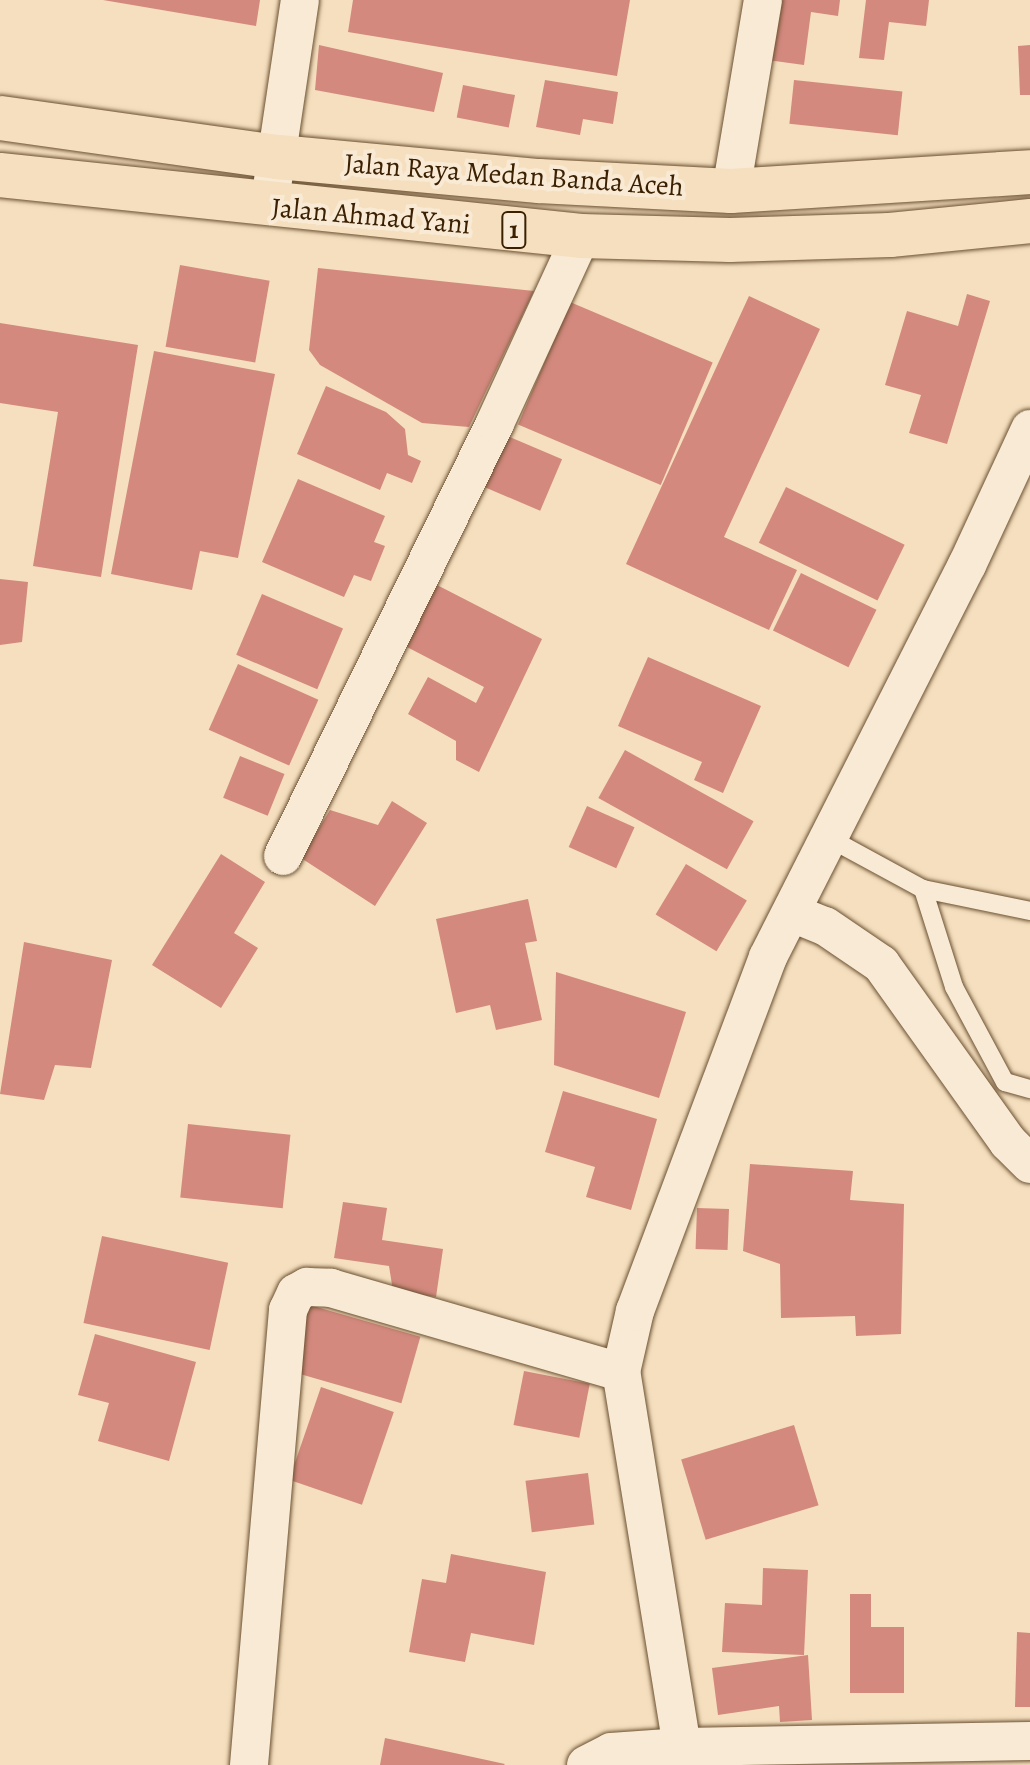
<!DOCTYPE html>
<style>
body{margin:0}
#map{position:relative;width:1030px;height:1765px;overflow:hidden;background:#f5dfbe;font-family:Alegreya,serif}
div>[style]{position:absolute}
[style*='--x']{left:calc(var(--x)*1px);top:calc(var(--y)*1px);width:calc(var(--w)*1px);rotate:calc(var(--a)*1deg)}
.building>*{inset:0;background:#d3897e;transform-origin:0 0}
.roads{filter:drop-shadow(0 0 2px #6a5031) drop-shadow(0 0 2px #6a5031)}
.service>*{height:18px;margin:-9px;padding:0 9px;transform-origin:9px;border-radius:9px;background:#f8ead5}
.minor>*{height:38px;margin:-19px;padding:0 19px;transform-origin:19px;border-radius:19px;background:#f8ead5}
.primary>*{height:44px;margin:-22px;padding:0 22px;transform-origin:22px;border-radius:22px;background:#f5dfbe}
span{translate:-50% -50%;white-space:nowrap;text-align:center;line-height:1.15;-webkit-text-stroke:8px #f8ead5;paint-order:stroke}
.shield-label span{padding:2px 6px;background:#f8ead5;border:2px solid;border-radius:6px;-webkit-text-stroke-width:0}
.shield-label{font-size:26px;color:#3b2002;font-weight:700}
.street-label{font-size:28px;color:#3b2002}
</style>
<div id="map">
<div class="building">
<div style="clip-path:polygon(103px 0,260px 0,256px 26px)"></div>
<div style="clip-path:polygon(353px 0,630px 0,617px 76px,348px 32px)"></div>
<div style="clip-path:polygon(768px 0,840px 0,838px 16px,811px 12px,804px 65px,760px 59px)"></div>
<div style="clip-path:polygon(866px 0,929px 0,926px 26px,889px 22px,884px 60px,859px 58px)"></div>
<div style="clip-path:polygon(319px 45px,443px 73px,434px 112px,315px 90px)"></div>
<div style="clip-path:polygon(1030px 45px,1030px 95px,1020px 95px,1018px 46px)"></div>
<div style="clip-path:polygon(545px 80px,618px 92px,613px 124px,583px 119px,580px 135px,536px 127px)"></div>
<div style="left:794px;top:80px;width:109px;height:44px;rotate:6deg"></div>
<div style="left:463px;top:85px;width:53px;height:33px;rotate:11deg"></div>
<div style="left:180px;top:265px;width:91px;height:83px;rotate:10deg"></div>
<div style="clip-path:polygon(318px 268px,534px 291px,469px 427px,422px 423px,320px 365px,309px 350px)"></div>
<div style="clip-path:polygon(967px 294px,990px 301px,947px 444px,909px 433px,921px 395px,885px 385px,907px 311px,958px 326px)"></div>
<div style="clip-path:polygon(749px 296px,820px 329px,724px 537px,797px 570px,769px 630px,626px 564px)"></div>
<div style="left:570px;top:302px;width:155px;height:133px;rotate:23deg"></div>
<div style="clip-path:polygon(0 323px,138px 345px,101px 577px,33px 566px,58px 412px,0 403px)"></div>
<div style="clip-path:polygon(154px 351px,275px 374px,238px 558px,200px 551px,192px 590px,111px 574px)"></div>
<div style="clip-path:polygon(326px 386px,386px 412px,405px 429px,408px 455px,421px 461px,412px 483px,387px 473px,380px 490px,297px 454px)"></div>
<div style="left:505px;top:435px;width:62px;height:56px;rotate:23deg"></div>
<div style="clip-path:polygon(298px 479px,385px 516px,374px 542px,385px 546px,371px 581px,354px 575px,344px 597px,262px 562px)"></div>
<div style="left:786px;top:487px;width:132px;height:62px;rotate:26deg"></div>
<div style="left:801px;top:573px;width:84px;height:64px;rotate:26deg"></div>
<div style="clip-path:polygon(0 579px,28px 582px,22px 642px,0 645px)"></div>
<div style="clip-path:polygon(437px 585px,542px 639px,479px 772px,456px 760px,456px 741px,408px 714px,428px 677px,476px 703px,484px 687px,405px 646px)"></div>
<div style="left:262px;top:594px;width:88px;height:66px;rotate:23deg"></div>
<div style="clip-path:polygon(648px 657px,761px 706px,723px 793px,694px 780px,702px 762px,618px 726px)"></div>
<div style="left:238px;top:664px;width:88px;height:72px;rotate:24deg"></div>
<div style="left:625px;top:750px;width:147px;height:55px;rotate:29deg"></div>
<div style="left:240px;top:756px;width:48px;height:45px;rotate:22deg"></div>
<div style="clip-path:polygon(392px 801px,427px 823px,375px 906px,301px 858px,330px 810px,378px 825px)"></div>
<div style="left:587px;top:806px;width:52px;height:45px;rotate:24deg"></div>
<div style="clip-path:polygon(221px 854px,265px 882px,234px 933px,258px 948px,221px 1008px,152px 965px)"></div>
<div style="left:686px;top:864px;width:71px;height:59px;rotate:31deg"></div>
<div style="clip-path:polygon(528px 899px,537px 941px,525px 943px,542px 1020px,496px 1030px,490px 1005px,456px 1013px,436px 919px)"></div>
<div style="clip-path:polygon(24px 942px,112px 960px,91px 1068px,55px 1065px,44px 1100px,0 1094px)"></div>
<div style="clip-path:polygon(556px 972px,686px 1012px,659px 1098px,554px 1065px)"></div>
<div style="clip-path:polygon(563px 1091px,657px 1119px,631px 1210px,586px 1197px,595px 1167px,545px 1152px)"></div>
<div style="left:188px;top:1124px;width:103px;height:74px;rotate:6deg"></div>
<div style="clip-path:polygon(750px 1164px,853px 1171px,850px 1200px,904px 1204px,901px 1334px,856px 1336px,855px 1316px,781px 1318px,780px 1264px,743px 1251px)"></div>
<div style="clip-path:polygon(343px 1202px,387px 1208px,382px 1240px,443px 1249px,436px 1297px,393px 1291px,389px 1266px,334px 1258px)"></div>
<div style="left:697px;top:1208px;width:32px;height:41px;rotate:2deg"></div>
<div style="left:102px;top:1236px;width:129px;height:89px;rotate:12deg"></div>
<div style="left:306px;top:1304px;width:119px;height:69px;rotate:16deg"></div>
<div style="clip-path:polygon(95px 1334px,196px 1362px,169px 1461px,98px 1441px,109px 1403px,78px 1395px)"></div>
<div style="left:524px;top:1371px;width:67px;height:55px;rotate:11deg"></div>
<div style="left:321px;top:1387px;width:77px;height:98px;rotate:19deg"></div>
<div style="left:794px;top:1425px;width:84px;height:118px;rotate:73deg"></div>
<div style="left:588px;top:1473px;width:52px;height:63px;rotate:83deg"></div>
<div style="clip-path:polygon(451px 1554px,546px 1572px,534px 1645px,471px 1633px,465px 1662px,409px 1652px,422px 1579px,446px 1583px)"></div>
<div style="clip-path:polygon(763px 1568px,808px 1570px,804px 1655px,722px 1652px,725px 1603px,762px 1605px)"></div>
<div style="clip-path:polygon(850px 1594px,871px 1594px,871px 1627px,904px 1627px,904px 1693px,850px 1693px)"></div>
<div style="clip-path:polygon(1017px 1632px,1030px 1633px,1030px 1707px,1015px 1707px)"></div>
<div style="clip-path:polygon(808px 1655px,812px 1720px,780px 1722px,779px 1706px,718px 1715px,712px 1668px)"></div>
<div style="clip-path:polygon(385px 1738px,505px 1764px,504px 1765px,380px 1765px)"></div>
</div>
<div class="roads">
<div class="service">
<div style="--x:829;--y:838;--w:107;--a:28.5"></div>
<div style="--x:923;--y:889;--w:103;--a:72.4"></div>
<div style="--x:954;--y:987;--w:108;--a:61.8"></div>
<div style="--x:1005;--y:1082;--w:26;--a:16"></div>
<div style="--x:923;--y:889;--w:109;--a:11.6"></div>
</div>
<div class="minor">
<div style="--x:272;--y:187;--w:189;--a:-81.5"></div>
<div style="--x:731;--y:191;--w:194;--a:-80.5"></div>
<div style="--x:283;--y:856;--w:482;--a:-63.9"></div>
<div style="--x:495;--y:423;--w:206;--a:-65.3"></div>
<div style="--x:792;--y:913;--w:35;--a:22"></div>
<div style="--x:825;--y:926;--w:68;--a:34.2"></div>
<div style="--x:881;--y:964;--w:219;--a:54.5"></div>
<div style="--x:1008;--y:1142;--w:31;--a:45"></div>
<div style="--x:682;--y:1747;--w:380;--a:-99.2"></div>
<div style="--x:621;--y:1372;--w:63;--a:-77.1"></div>
<div style="--x:635;--y:1311;--w:378;--a:-69.4"></div>
<div style="--x:768;--y:957;--w:440;--a:-63.1"></div>
<div style="--x:967;--y:565;--w:150;--a:-65.1"></div>
<div style="--x:249;--y:1765;--w:457;--a:-85.1"></div>
<div style="--x:288;--y:1310;--w:19;--a:-65"></div>
<div style="--x:296;--y:1293;--w:13;--a:-29"></div>
<div style="--x:307;--y:1287;--w:24;--a:2"></div>
<div style="--x:331;--y:1288;--w:302;--a:16.2"></div>
<div style="--x:586;--y:1765;--w:28;--a:-27"></div>
<div style="--x:611;--y:1752;--w:71;--a:-4"></div>
<div style="--x:682;--y:1747;--w:348;--a:-1"></div>
</div>
<div class="primary">
<div style="--x:0;--y:118;--w:281;--a:8"></div>
<div style="--x:278;--y:157;--w:262;--a:5.3"></div>
<div style="--x:539;--y:181;--w:192;--a:3"></div>
<div style="--x:731;--y:191;--w:300;--a:-3.6"></div>
<div style="--x:0;--y:175;--w:584;--a:5.99"></div>
<div style="--x:581;--y:236;--w:149;--a:1.5"></div>
<div style="--x:730;--y:240;--w:160;--a:-1.8"></div>
<div style="--x:890;--y:235;--w:141;--a:-5.7"></div>
</div>
</div>
<div class="shield-label">
<span style="left:514px;top:230px">1</span>
</div>
<div class="street-label">
<span style="left:514px;top:175px;rotate:4deg">Jalan Raya Medan Banda Aceh</span>
<span style="left:371px;top:216px;rotate:5deg">Jalan Ahmad Yani</span>
</div>
</div>
